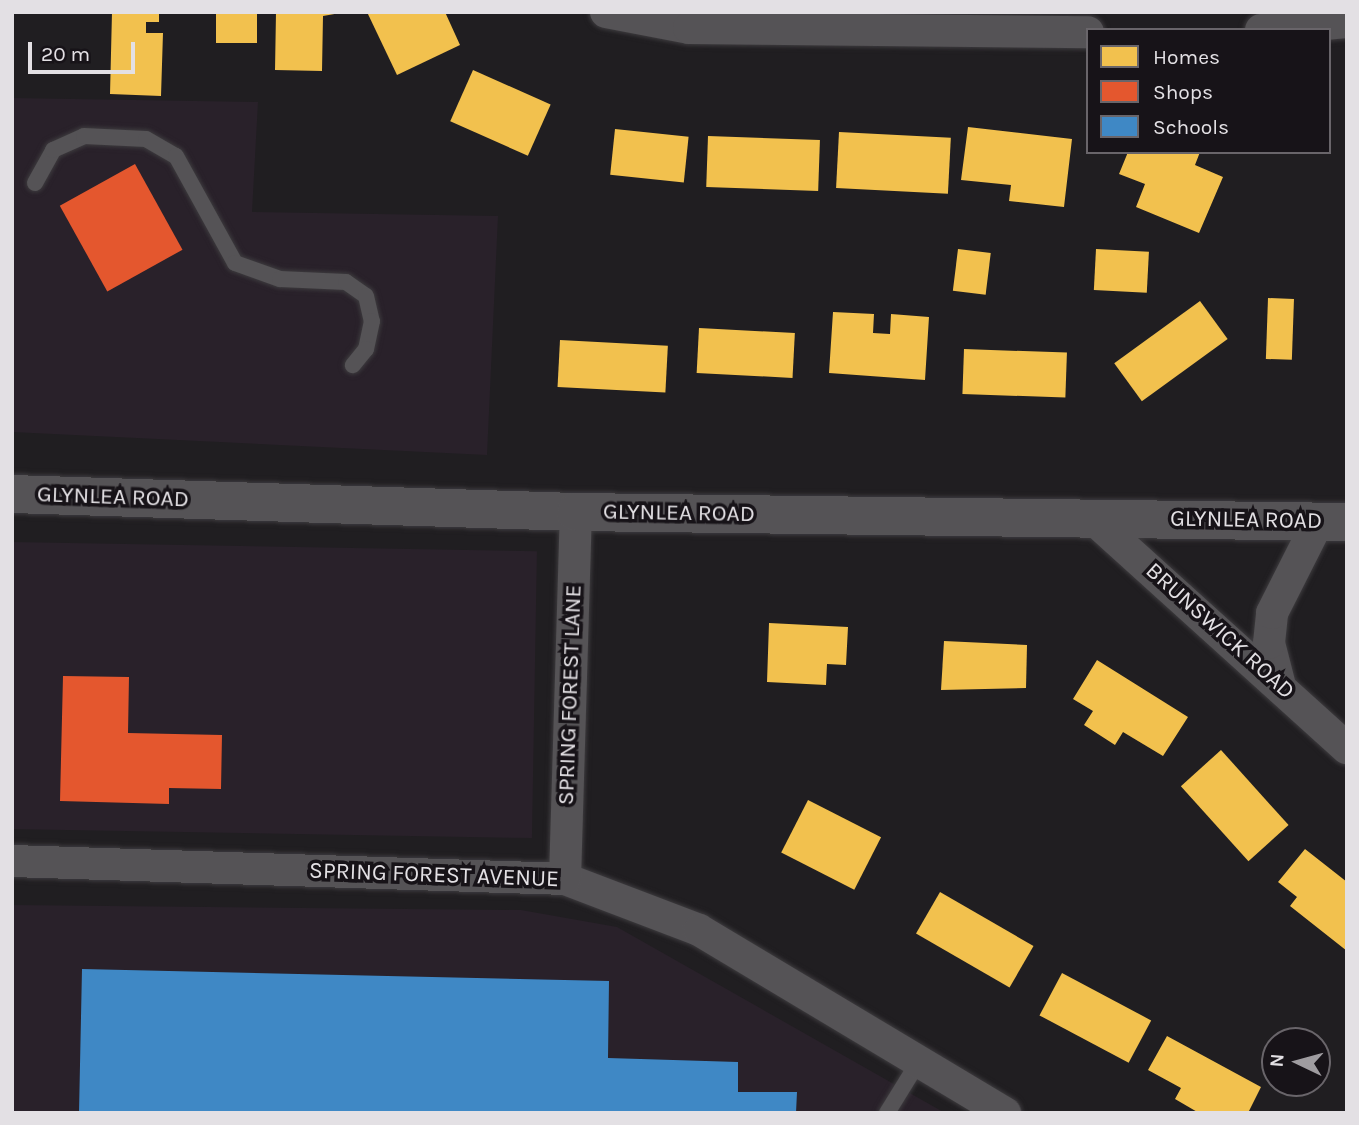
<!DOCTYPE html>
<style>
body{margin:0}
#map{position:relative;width:1359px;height:1125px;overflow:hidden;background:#201e21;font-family:Karla,sans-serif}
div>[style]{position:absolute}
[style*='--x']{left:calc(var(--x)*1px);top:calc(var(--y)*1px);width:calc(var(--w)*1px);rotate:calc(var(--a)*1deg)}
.built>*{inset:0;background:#29212a;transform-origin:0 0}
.homes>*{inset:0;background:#f2c14e;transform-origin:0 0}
.shops>*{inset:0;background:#e4572e;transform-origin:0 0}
.schools>*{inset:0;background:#3f88c5}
.roads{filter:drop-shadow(0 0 2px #3d3b3e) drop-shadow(0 0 2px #3d3b3e)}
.service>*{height:16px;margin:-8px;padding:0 8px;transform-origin:8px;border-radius:8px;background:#555356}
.minor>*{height:32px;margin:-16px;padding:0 16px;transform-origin:16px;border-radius:16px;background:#555356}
.tertiary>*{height:38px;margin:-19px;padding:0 19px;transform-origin:19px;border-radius:19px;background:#555356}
span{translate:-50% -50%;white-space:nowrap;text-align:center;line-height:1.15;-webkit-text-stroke:7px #171318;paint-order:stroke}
.street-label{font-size:23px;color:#e3e0e4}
.frame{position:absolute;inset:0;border:14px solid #e3e0e4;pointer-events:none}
.legend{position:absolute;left:1086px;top:28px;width:245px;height:126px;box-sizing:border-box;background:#171318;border:2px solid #69656a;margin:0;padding:9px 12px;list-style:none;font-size:21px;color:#e3e0e4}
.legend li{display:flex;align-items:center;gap:14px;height:35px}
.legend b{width:35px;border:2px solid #69656a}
.north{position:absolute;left:1261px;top:1027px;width:70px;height:70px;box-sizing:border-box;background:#171318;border:2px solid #69656a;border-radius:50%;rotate:275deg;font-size:19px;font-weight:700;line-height:28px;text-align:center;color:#e3e0e4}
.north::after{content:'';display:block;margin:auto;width:24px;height:32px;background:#9f9ca0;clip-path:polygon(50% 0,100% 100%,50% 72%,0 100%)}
.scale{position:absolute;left:28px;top:42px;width:107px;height:32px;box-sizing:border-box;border:4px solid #e3e0e4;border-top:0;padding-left:9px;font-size:21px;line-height:24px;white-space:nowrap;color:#e3e0e4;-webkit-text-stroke:5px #171318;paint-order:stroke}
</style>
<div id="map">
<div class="built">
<div style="clip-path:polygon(12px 98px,258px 102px,252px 212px,498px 216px,487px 455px,12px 432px)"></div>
<div style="left:12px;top:542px;width:525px;height:287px;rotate:1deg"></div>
<div style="clip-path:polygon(12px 905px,521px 910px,617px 927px,945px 1113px,12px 1113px)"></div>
</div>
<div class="homes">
<div style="clip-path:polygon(112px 12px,159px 12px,159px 22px,146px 22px,146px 33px,163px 33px,161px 96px,110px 94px)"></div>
<div style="left:216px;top:12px;width:41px;height:31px"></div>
<div style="clip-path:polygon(276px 12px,346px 12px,323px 16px,322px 71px,275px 70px)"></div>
<div style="clip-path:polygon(367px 12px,445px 12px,460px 45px,397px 75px)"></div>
<div style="left:473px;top:70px;width:85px;height:56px;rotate:24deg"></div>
<div style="clip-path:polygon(968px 127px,1072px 139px,1064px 207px,1009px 201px,1011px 185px,961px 180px)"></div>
<div style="left:615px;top:129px;width:74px;height:46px;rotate:6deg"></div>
<div style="left:839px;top:132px;width:112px;height:56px;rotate:3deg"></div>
<div style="left:708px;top:136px;width:112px;height:51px;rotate:2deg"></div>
<div style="clip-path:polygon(1128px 152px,1200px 152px,1195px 165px,1223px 177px,1199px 233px,1136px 207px,1145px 184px,1119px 174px)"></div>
<div style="left:958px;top:249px;width:33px;height:42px;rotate:7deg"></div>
<div style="left:1096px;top:249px;width:53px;height:41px;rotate:3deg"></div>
<div style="left:1268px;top:298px;width:26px;height:61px;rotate:2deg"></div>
<div style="left:1200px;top:301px;width:47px;height:106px;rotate:54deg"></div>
<div style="clip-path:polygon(833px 312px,874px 314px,873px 333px,890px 334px,891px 314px,929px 317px,925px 380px,829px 373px)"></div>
<div style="left:699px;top:328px;width:96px;height:45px;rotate:3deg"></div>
<div style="left:560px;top:340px;width:108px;height:47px;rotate:3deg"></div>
<div style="left:964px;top:349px;width:103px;height:45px;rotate:2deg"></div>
<div style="clip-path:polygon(769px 623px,848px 627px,846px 665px,827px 664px,826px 685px,767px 682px)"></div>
<div style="clip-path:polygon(944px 641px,1027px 645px,1026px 688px,941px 690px)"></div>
<div style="clip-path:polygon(1097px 660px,1188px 717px,1163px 756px,1123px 732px,1115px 745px,1084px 725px,1093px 711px,1073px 699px)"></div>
<div style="left:1221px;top:750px;width:101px;height:54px;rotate:48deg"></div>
<div style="left:808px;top:800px;width:82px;height:59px;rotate:27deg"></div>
<div style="clip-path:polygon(1305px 849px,1347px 882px,1347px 951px,1290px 906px,1297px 897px,1278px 882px)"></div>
<div style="left:940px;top:892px;width:108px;height:48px;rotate:30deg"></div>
<div style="left:1062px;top:973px;width:101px;height:48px;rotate:28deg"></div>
<div style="clip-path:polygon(1167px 1036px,1261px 1087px,1248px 1113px,1199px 1113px,1175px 1099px,1181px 1088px,1148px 1070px)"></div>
</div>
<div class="shops">
<div style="left:135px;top:164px;width:98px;height:86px;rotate:61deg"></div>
<div style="clip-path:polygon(63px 676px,129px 677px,128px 733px,222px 735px,221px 789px,169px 788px,169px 804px,60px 801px)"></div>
</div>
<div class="schools">
<div style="clip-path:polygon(82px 969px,609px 981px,608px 1058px,738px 1062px,738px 1092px,797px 1092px,796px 1113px,79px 1113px)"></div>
</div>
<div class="roads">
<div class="service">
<div style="--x:35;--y:183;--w:38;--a:-61"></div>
<div style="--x:53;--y:150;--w:34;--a:-24"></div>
<div style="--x:84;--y:136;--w:62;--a:2.8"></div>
<div style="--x:146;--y:139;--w:34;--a:30"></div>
<div style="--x:176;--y:156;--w:122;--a:61.1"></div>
<div style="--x:235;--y:263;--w:48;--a:19.6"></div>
<div style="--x:280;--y:279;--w:66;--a:2.6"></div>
<div style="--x:346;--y:282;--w:24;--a:35"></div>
<div style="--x:366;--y:296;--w:26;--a:77"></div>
<div style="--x:372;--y:321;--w:29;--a:102"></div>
<div style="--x:366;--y:349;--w:21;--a:129"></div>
<div style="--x:887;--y:1113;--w:61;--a:-58.4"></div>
</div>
<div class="minor">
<div style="--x:606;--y:12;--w:85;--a:10.9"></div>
<div style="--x:689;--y:28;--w:399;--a:0.6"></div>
<div style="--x:1261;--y:30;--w:86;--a:-5.3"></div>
<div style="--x:1091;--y:517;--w:345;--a:42.1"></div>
<div style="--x:1279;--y:682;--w:40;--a:-104.4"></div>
<div style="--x:1269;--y:643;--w:30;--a:-84"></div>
<div style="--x:1272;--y:613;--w:102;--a:-63.2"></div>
<div style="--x:12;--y:861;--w:553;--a:1.86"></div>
<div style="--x:565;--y:879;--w:143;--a:20.8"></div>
<div style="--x:699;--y:930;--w:357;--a:30.9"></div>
<div style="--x:565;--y:879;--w:367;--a:-88.3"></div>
</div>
<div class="tertiary">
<div style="--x:12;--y:494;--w:564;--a:1.83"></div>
<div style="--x:576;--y:512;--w:771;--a:0.74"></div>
</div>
</div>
<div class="street-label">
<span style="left:113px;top:497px;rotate:2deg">GLYNLEA ROAD</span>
<span style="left:679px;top:513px;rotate:1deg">GLYNLEA ROAD</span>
<span style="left:1246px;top:520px;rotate:1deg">GLYNLEA ROAD</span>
<span style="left:1220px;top:631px;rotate:42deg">BRUNSWICK ROAD</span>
<span style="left:570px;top:695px;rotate:-88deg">SPRING FOREST LANE</span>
<span style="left:434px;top:875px;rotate:2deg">SPRING FOREST AVENUE</span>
</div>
<div class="frame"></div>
<ul class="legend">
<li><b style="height:19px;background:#f2c14e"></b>Homes</li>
<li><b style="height:19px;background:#e4572e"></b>Shops</li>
<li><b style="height:19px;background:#3f88c5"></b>Schools</li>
</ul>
<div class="north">N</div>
<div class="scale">20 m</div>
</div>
